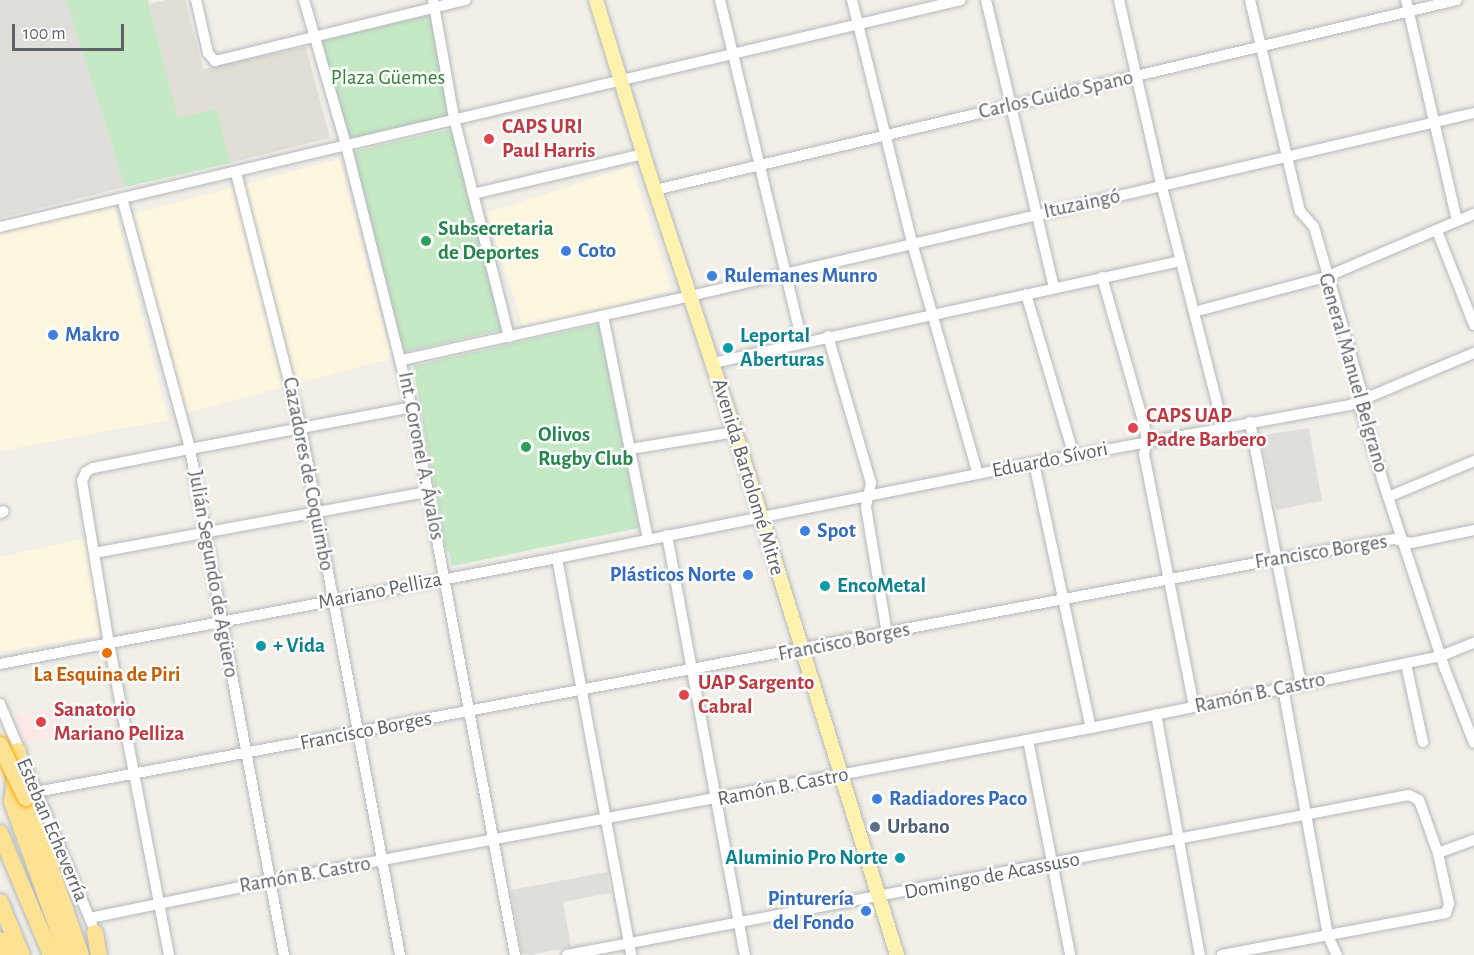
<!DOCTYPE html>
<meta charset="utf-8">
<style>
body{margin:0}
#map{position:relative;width:1474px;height:955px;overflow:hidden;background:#f1efe8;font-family:"Alegreya Sans",sans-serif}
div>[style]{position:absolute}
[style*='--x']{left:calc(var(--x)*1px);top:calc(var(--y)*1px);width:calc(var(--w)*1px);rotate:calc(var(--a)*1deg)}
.commercial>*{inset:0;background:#fef7e0;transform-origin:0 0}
.industrial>*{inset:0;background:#e0deda}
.education>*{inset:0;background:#e1ded6}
.medical>*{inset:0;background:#fce8e6}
.green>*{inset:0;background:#c5e8c5;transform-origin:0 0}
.roads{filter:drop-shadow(0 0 2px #b5b8bc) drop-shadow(0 0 2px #b5b8bc)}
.minor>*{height:10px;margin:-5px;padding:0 5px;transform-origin:5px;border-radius:5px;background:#fff}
.major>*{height:14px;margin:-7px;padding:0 7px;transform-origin:7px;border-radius:7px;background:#fff2af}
.highway>*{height:16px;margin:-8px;padding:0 8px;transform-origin:8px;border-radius:8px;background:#fde293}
.bridges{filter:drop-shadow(0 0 2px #f9ab00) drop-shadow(0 0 2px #f9ab00)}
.highway-bridge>*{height:16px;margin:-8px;padding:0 8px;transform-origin:8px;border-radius:8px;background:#fde293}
.dots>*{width:16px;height:16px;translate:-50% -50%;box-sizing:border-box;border:3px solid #fff;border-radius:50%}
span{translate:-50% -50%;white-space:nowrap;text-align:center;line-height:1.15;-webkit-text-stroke:5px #fff;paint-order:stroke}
.park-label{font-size:21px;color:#348238}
.street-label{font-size:21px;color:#5f6368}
.health-label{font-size:21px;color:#be3a42;font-weight:700}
.left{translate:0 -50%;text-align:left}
.leisure-label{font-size:21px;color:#27864d;font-weight:700}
.shop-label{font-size:21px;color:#366cbe;font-weight:700}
.right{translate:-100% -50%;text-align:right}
.culture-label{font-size:21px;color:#0d838f;font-weight:700}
.food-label{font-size:21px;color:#c56008;font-weight:700}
.service-label{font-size:21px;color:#4e5e75;font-weight:700}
.scale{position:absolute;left:12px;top:24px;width:112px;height:27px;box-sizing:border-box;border:3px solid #5f6368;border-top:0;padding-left:8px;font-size:18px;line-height:21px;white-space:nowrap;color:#5f6368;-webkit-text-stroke:4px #fff;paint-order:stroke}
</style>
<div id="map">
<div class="commercial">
<div style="left:339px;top:159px;width:206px;height:216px;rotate:75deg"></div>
<div style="left:631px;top:166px;width:130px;height:152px;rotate:72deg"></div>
<div style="clip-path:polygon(113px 202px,168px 420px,0 451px,0 231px)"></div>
<div style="clip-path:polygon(87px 538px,100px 635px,0 652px,0 557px)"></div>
</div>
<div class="industrial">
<div style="clip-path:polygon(0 0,66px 0,125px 187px,0 218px)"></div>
<div style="clip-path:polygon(1309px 428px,1322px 501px,1276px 510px,1261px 437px,1263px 435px)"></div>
<div style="clip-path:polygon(607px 872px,610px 893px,563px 902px,571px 947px,530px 955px,522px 953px,511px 890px)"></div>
</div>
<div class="education">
<div style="clip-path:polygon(166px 0,185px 0,203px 69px,306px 47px,330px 138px,230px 163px,217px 109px,178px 119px,149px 4px)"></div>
</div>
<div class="medical">
<div style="clip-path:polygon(55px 708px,61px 712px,64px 728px,62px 736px,23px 743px,17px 715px)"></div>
</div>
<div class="green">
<div style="clip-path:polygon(66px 0,148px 0,178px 118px,217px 109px,230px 163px,125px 187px)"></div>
<div style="left:430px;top:15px;width:105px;height:111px;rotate:77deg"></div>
<div style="left:455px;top:128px;width:207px;height:104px;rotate:77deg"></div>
<div style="clip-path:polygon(599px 324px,639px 528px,452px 566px,449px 551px,446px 551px,413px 366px)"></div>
</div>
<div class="roads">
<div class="minor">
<div style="--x:196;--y:0;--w:54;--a:77.2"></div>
<div style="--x:208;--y:53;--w:11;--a:49"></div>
<div style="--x:215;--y:61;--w:258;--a:-13.7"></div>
<div style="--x:304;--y:0;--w:151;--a:73.8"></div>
<div style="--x:346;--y:145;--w:270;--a:75.9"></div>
<div style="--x:412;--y:407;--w:558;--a:79.36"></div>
<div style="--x:433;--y:0;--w:120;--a:79.9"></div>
<div style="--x:454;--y:118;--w:226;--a:75.9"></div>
<div style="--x:720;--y:0;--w:352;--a:76.5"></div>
<div style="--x:852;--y:0;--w:250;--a:76.1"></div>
<div style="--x:912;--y:243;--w:240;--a:74.1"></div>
<div style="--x:986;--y:0;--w:296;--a:76.7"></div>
<div style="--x:1119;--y:0;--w:192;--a:77.1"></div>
<div style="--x:1162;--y:187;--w:248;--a:75.7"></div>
<div style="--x:1250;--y:0;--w:217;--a:76.7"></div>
<div style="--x:1300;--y:211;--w:21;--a:49"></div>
<div style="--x:1314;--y:227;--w:170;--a:73.9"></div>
<div style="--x:1361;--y:390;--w:20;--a:90"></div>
<div style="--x:1361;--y:410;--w:91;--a:72.8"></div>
<div style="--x:1388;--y:497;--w:181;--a:71.7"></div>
<div style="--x:1445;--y:669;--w:79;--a:68.6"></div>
<div style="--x:1406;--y:0;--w:227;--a:77"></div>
<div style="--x:236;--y:173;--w:263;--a:75.7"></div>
<div style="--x:301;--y:428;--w:536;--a:79.36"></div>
<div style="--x:655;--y:190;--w:824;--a:-13.33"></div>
<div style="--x:473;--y:194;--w:175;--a:-13.2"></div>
<div style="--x:122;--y:198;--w:260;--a:74.8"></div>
<div style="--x:190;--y:449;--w:515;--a:79.48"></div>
<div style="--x:0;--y:227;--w:987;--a:-13.29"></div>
<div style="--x:1437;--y:231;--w:101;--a:68.5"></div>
<div style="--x:1102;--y:277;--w:157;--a:74.1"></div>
<div style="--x:1145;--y:428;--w:14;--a:82"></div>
<div style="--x:1147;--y:442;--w:12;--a:104"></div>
<div style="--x:1144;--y:454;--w:258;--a:78.8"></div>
<div style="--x:1026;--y:294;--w:169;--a:73.5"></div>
<div style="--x:1194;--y:312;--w:137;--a:-14.9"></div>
<div style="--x:1326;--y:277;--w:161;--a:-23.1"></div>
<div style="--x:603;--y:316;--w:227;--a:78.6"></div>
<div style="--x:828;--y:336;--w:153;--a:73.7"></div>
<div style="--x:871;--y:483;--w:25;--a:102"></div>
<div style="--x:866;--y:507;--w:129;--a:80.6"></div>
<div style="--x:402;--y:360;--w:295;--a:-12.5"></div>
<div style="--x:690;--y:296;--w:805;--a:-13.14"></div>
<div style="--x:713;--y:363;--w:478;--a:-12.3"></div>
<div style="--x:1250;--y:422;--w:267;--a:79"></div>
<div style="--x:630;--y:449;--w:106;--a:-9.2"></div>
<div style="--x:1034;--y:463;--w:271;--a:77.9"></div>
<div style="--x:1388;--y:497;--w:93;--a:-22.7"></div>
<div style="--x:0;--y:513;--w:4;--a:-27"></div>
<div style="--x:667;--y:535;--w:427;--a:79.5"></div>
<div style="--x:94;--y:553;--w:340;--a:-10.4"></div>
<div style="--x:557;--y:558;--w:404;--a:79.4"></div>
<div style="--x:0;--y:664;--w:567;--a:-10.77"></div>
<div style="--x:557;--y:558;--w:486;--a:-11.3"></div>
<div style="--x:1034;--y:463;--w:321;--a:-10.4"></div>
<div style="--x:1350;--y:405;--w:134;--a:-22.8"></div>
<div style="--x:1406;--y:664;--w:80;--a:77.7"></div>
<div style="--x:1283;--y:688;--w:252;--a:79.7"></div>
<div style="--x:1328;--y:936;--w:21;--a:65"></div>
<div style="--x:0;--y:704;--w:238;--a:67.3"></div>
<div style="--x:1156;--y:714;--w:245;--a:79.7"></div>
<div style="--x:1028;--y:740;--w:219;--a:78.9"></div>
<div style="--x:36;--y:792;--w:1264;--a:-10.63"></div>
<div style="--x:1278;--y:559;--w:118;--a:-9.8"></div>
<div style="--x:1394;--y:539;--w:17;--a:13"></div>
<div style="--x:1411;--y:543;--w:64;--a:-11.7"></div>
<div style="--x:1438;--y:853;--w:38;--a:-20"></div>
<div style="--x:90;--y:918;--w:184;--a:-11.6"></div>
<div style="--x:270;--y:881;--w:835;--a:-10.56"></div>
<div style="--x:1091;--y:728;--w:357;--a:-11.6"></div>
<div style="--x:1441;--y:656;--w:35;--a:-22"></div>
<div style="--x:169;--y:955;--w:317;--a:-100.9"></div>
<div style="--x:109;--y:644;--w:165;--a:-99.4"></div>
<div style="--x:82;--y:481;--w:10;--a:-66"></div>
<div style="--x:86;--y:472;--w:8;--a:-30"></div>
<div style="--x:93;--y:468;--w:99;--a:-11.1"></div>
<div style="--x:190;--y:449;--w:226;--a:-10.7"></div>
<div style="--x:567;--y:955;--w:857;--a:-10.76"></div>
<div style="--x:1409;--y:795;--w:11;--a:27"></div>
<div style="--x:1419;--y:800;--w:56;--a:70.3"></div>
<div style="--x:1438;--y:853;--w:52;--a:77.8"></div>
<div style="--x:1449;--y:904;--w:9;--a:108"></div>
<div style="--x:1446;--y:913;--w:228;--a:169.4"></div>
</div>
<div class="major">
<div style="--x:596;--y:0;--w:180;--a:72.9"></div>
<div style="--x:649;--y:172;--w:274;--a:71.7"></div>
<div style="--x:735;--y:432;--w:548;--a:72.79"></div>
</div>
<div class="highway">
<div style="--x:18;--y:751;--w:51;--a:96.7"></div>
<div style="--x:12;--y:802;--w:163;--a:70.2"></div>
<div style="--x:26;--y:798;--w:166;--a:70.7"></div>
<div style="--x:0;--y:833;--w:132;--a:67.3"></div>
<div style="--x:0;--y:902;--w:57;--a:67.5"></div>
<div style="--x:95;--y:933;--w:22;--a:80"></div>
<div style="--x:0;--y:940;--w:17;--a:59"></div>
</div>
</div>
<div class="bridges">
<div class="highway-bridge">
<div style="--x:0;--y:745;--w:59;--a:63.9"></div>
</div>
</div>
<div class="dots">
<div style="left:489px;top:139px;background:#e0444e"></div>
<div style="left:426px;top:241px;background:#2e9e5b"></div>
<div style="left:566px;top:251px;background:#3f7fe0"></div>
<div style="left:712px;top:276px;background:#3f7fe0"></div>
<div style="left:53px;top:335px;background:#3f7fe0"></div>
<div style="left:728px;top:348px;background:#0f9aa8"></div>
<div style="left:1133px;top:428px;background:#e0444e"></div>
<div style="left:526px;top:447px;background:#2e9e5b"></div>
<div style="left:805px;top:531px;background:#3f7fe0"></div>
<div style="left:748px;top:575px;background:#3f7fe0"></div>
<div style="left:825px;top:586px;background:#0f9aa8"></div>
<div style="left:261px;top:646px;background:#0f9aa8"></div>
<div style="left:107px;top:653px;background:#e8710a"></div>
<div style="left:684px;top:695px;background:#e0444e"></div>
<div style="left:41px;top:722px;background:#e0444e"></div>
<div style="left:877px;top:799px;background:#3f7fe0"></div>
<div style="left:875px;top:827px;background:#5c6f8a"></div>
<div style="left:900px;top:858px;background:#0f9aa8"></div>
<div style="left:866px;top:911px;background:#3f7fe0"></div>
</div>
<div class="park-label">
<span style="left:388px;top:78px">Plaza Güemes</span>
</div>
<div class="street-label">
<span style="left:1056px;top:95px;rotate:-13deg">Carlos Guido Spano</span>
<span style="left:1082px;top:204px;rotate:-12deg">Ituzaingó</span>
<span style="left:1353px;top:373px;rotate:74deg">General Manuel Belgrano</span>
<span style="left:421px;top:456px;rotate:79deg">Int. Coronel A. Ávalos</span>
<span style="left:1050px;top:460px;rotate:-11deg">Eduardo Sívori</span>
<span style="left:308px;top:474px;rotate:79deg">Cazadores de Coquimbo</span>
<span style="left:748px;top:477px;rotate:73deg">Avenida Bartolomé Mitre</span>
<span style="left:1321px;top:552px;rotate:-9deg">Francisco Borges</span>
<span style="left:213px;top:574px;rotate:80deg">Julián Segundo de Agüero</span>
<span style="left:380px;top:591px;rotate:-11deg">Mariano Pelliza</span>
<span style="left:844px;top:642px;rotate:-11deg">Francisco Borges</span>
<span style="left:1260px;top:693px;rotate:-12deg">Ramón B. Castro</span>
<span style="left:366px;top:731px;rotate:-11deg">Francisco Borges</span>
<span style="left:783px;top:787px;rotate:-11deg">Ramón B. Castro</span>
<span style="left:52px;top:830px;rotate:67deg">Esteban Echeverría</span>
<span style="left:305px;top:875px;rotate:-10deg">Ramón B. Castro</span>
<span style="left:992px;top:876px;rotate:-11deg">Domingo de Acassuso</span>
</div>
<div class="health-label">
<span class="left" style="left:502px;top:139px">CAPS URI<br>Paul Harris</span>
<span class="left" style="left:1146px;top:428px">CAPS UAP<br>Padre Barbero</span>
<span class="left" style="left:698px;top:695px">UAP Sargento<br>Cabral</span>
<span class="left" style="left:54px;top:722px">Sanatorio<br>Mariano Pelliza</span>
</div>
<div class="leisure-label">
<span class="left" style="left:438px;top:241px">Subsecretaria<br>de Deportes</span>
<span class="left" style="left:538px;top:447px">Olivos<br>Rugby Club</span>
</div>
<div class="shop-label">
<span class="left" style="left:578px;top:251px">Coto</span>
<span class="left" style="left:724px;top:276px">Rulemanes Munro</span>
<span class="left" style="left:65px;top:335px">Makro</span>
<span class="left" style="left:817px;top:531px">Spot</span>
<span class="right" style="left:736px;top:575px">Plásticos Norte</span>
<span class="left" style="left:889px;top:799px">Radiadores Paco</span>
<span class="right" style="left:854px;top:911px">Pinturería<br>del Fondo</span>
</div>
<div class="culture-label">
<span class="left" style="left:740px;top:348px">Leportal<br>Aberturas</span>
<span class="left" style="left:837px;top:586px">EncoMetal</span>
<span class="left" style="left:273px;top:646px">+ Vida</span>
<span class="right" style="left:888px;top:858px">Aluminio Pro Norte</span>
</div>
<div class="food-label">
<span style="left:107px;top:675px">La Esquina de Piri</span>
</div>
<div class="service-label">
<span class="left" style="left:887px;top:827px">Urbano</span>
</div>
<div class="scale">100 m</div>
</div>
